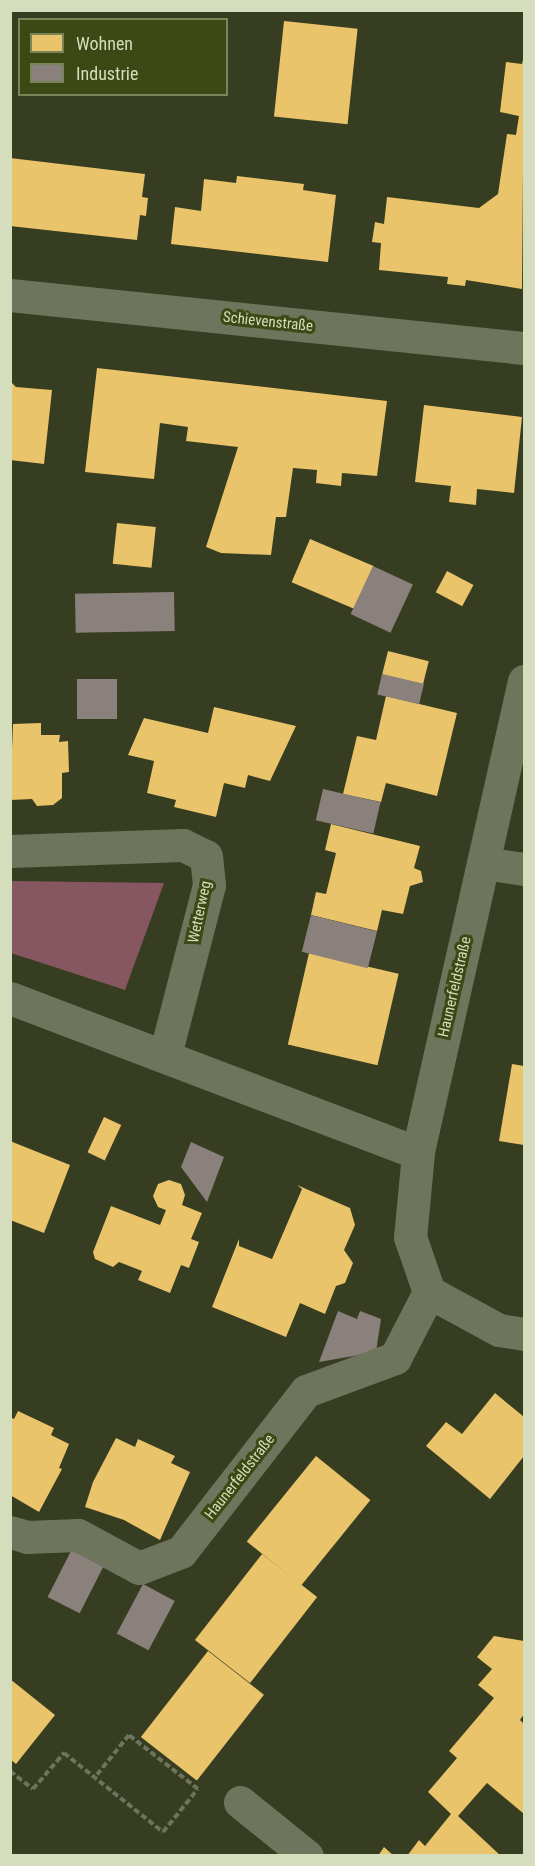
<!DOCTYPE html>
<meta charset="utf-8">
<style>
body{margin:0}
#map{position:relative;width:535px;height:1866px;overflow:hidden;background:#373d21;font-family:"Roboto Condensed",sans-serif}
div>[style]{position:absolute}
[style*='--x']{left:calc(var(--x)*1px);top:calc(var(--y)*1px);width:calc(var(--w)*1px);rotate:calc(var(--a)*1deg)}
.green>*{inset:0;background:#865761}
.homes>*{inset:0;background:#e9c46a;transform-origin:0 0}
.industry>*{inset:0;background:#8a817c;transform-origin:0 0}
.path>*{height:4px;margin-top:-2px;transform-origin:0;background:repeating-linear-gradient(90deg,#6d735c 0 6px,transparent 0 9px)}
.minor>*{height:33px;margin:-16.5px;padding:0 16.5px;transform-origin:16.5px;border-radius:16.5px;background:#6f755c}
span{translate:-50% -50%;white-space:nowrap;text-align:center;line-height:1.15;-webkit-text-stroke:6px #3d4915;paint-order:stroke}
.street-label{font-size:15px;color:#d4debc}
.frame{position:absolute;inset:0;border:12px solid #d4debc;pointer-events:none}
.legend{position:absolute;left:18px;top:18px;width:210px;height:78px;box-sizing:border-box;background:#3d4915;border:2px solid #798558;margin:0;padding:8px 10px;list-style:none;font-size:18px;color:#d4debc}
.legend li{display:flex;align-items:center;gap:12px;height:30px}
.legend b{width:30px;border:2px solid #798558}
</style>
<div id="map">
<div class="green">
<div style="clip-path:polygon(11px 881px,164px 883px,125px 990px,11px 953px)"></div>
</div>
<div class="homes">
<div style="left:284px;top:21px;width:74px;height:96px;rotate:6deg"></div>
<div style="clip-path:polygon(524px 55px,522px 289px,466px 280px,465px 286px,447px 284px,448px 277px,379px 270px,381px 243px,372px 242px,375px 222px,384px 224px,387px 197px,479px 208px,498px 194px,507px 134px,516px 135px,519px 116px,500px 112px,506px 62px,522px 64px)"></div>
<div style="clip-path:polygon(10px 158px,145px 174px,142px 197px,148px 198px,146px 216px,140px 215px,137px 240px,10px 226px)"></div>
<div style="clip-path:polygon(237px 176px,304px 184px,303px 190px,336px 195px,328px 262px,171px 244px,175px 207px,201px 211px,204px 179px,236px 183px)"></div>
<div style="clip-path:polygon(97px 368px,387px 401px,377px 476px,342px 473px,341px 486px,316px 483px,317px 470px,293px 468px,286px 517px,276px 517px,271px 555px,221px 553px,206px 547px,238px 447px,186px 441px,188px 427px,160px 423px,154px 479px,85px 472px)"></div>
<div style="clip-path:polygon(10px 381px,16px 387px,52px 390px,44px 464px,10px 460px)"></div>
<div style="clip-path:polygon(424px 405px,522px 417px,514px 493px,477px 489px,476px 505px,449px 502px,451px 486px,415px 482px)"></div>
<div style="left:117px;top:523px;width:39px;height:41px;rotate:6deg"></div>
<div style="left:310px;top:539px;width:69px;height:47px;rotate:23deg"></div>
<div style="left:447px;top:571px;width:30px;height:24px;rotate:28deg"></div>
<div style="left:388px;top:651px;width:42px;height:24px;rotate:14deg"></div>
<div style="clip-path:polygon(386px 696px,457px 713px,437px 796px,386px 783px,381px 802px,343px 794px,357px 736px,376px 740px)"></div>
<div style="clip-path:polygon(214px 707px,296px 726px,270px 781px,248px 775px,245px 788px,224px 783px,216px 817px,174px 807px,176px 800px,147px 793px,154px 761px,128px 755px,144px 718px,208px 733px)"></div>
<div style="clip-path:polygon(41px 723px,41px 735px,60px 735px,59px 742px,68px 741px,69px 772px,62px 773px,62px 798px,53px 805px,37px 806px,32px 799px,10px 800px,13px 724px)"></div>
<div style="clip-path:polygon(331px 824px,420px 846px,414px 868px,421px 871px,423px 882px,410px 886px,403px 914px,382px 910px,377px 931px,311px 915px,316px 892px,326px 894px,336px 853px,325px 850px)"></div>
<div style="left:309px;top:953px;width:92px;height:94px;rotate:13deg"></div>
<div style="clip-path:polygon(512px 1064px,524px 1066px,524px 1145px,499px 1141px)"></div>
<div style="left:104px;top:1117px;width:19px;height:39px;rotate:25deg"></div>
<div style="clip-path:polygon(10px 1141px,70px 1165px,44px 1233px,10px 1220px)"></div>
<div style="clip-path:polygon(169px 1180px,181px 1184px,185px 1195px,182px 1205px,202px 1213px,191px 1239px,199px 1242px,189px 1268px,181px 1265px,170px 1293px,138px 1280px,142px 1271px,119px 1262px,113px 1267px,95px 1259px,93px 1252px,111px 1206px,160px 1225px,166px 1210px,158px 1207px,153px 1196px,158px 1184px)"></div>
<div style="clip-path:polygon(297px 1185px,350px 1208px,355px 1225px,344px 1250px,353px 1263px,345px 1283px,336px 1286px,325px 1314px,300px 1303px,286px 1337px,212px 1307px,239px 1239px,239px 1246px,272px 1259px,302px 1189px)"></div>
<div style="clip-path:polygon(495px 1393px,524px 1417px,524px 1456px,490px 1499px,426px 1446px,446px 1422px,462px 1434px)"></div>
<div style="clip-path:polygon(18px 1411px,54px 1428px,51px 1435px,69px 1444px,59px 1468px,62px 1469px,39px 1512px,10px 1495px,10px 1417px,14px 1419px)"></div>
<div style="clip-path:polygon(116px 1438px,135px 1447px,138px 1439px,175px 1456px,171px 1463px,190px 1472px,160px 1540px,124px 1520px,85px 1507px,93px 1482px)"></div>
<div style="left:316px;top:1456px;width:70px;height:110px;rotate:39deg"></div>
<div style="left:262px;top:1554px;width:70px;height:109px;rotate:38deg"></div>
<div style="clip-path:polygon(494px 1636px,524px 1641px,524px 1714px,520px 1720px,524px 1724px,524px 1814px,487px 1783px,458px 1816px,501px 1856px,407px 1856px,419px 1840px,425px 1846px,451px 1814px,428px 1792px,457px 1758px,449px 1751px,494px 1698px,478px 1685px,492px 1669px,477px 1657px)"></div>
<div style="left:208px;top:1651px;width:71px;height:109px;rotate:38deg"></div>
<div style="clip-path:polygon(10px 1679px,55px 1715px,16px 1764px,10px 1759px)"></div>
<div style="clip-path:polygon(384px 1847px,394px 1856px,378px 1856px)"></div>
</div>
<div class="industry">
<div style="left:373px;top:566px;width:44px;height:53px;rotate:25deg"></div>
<div style="left:174px;top:592px;width:39px;height:99px;rotate:89deg"></div>
<div style="left:382px;top:674px;width:43px;height:21px;rotate:13deg"></div>
<div style="left:117px;top:679px;width:40px;height:40px;rotate:90deg"></div>
<div style="left:323px;top:789px;width:59px;height:32px;rotate:13deg"></div>
<div style="left:311px;top:915px;width:68px;height:38px;rotate:14deg"></div>
<div style="clip-path:polygon(191px 1142px,224px 1157px,207px 1202px,181px 1167px)"></div>
<div style="clip-path:polygon(338px 1311px,357px 1319px,360px 1311px,381px 1319px,376px 1352px,319px 1362px)"></div>
<div style="left:73px;top:1547px;width:36px;height:56px;rotate:27deg"></div>
<div style="left:143px;top:1584px;width:36px;height:56px;rotate:28deg"></div>
</div>
<div class="path">
<div style="--x:10;--y:1771;--w:29;--a:38"></div>
<div style="--x:33;--y:1789;--w:48;--a:-49.3"></div>
<div style="--x:64;--y:1753;--w:127;--a:38.6"></div>
<div style="--x:163;--y:1832;--w:55;--a:-50.9"></div>
<div style="--x:198;--y:1789;--w:88;--a:-142"></div>
<div style="--x:129;--y:1735;--w:54;--a:129"></div>
</div>
<div class="minor">
<div style="--x:10;--y:295;--w:517;--a:5.89"></div>
<div style="--x:524;--y:681;--w:484;--a:102.7"></div>
<div style="--x:418;--y:1153;--w:84;--a:95.4"></div>
<div style="--x:410;--y:1237;--w:58;--a:70.9"></div>
<div style="--x:429;--y:1292;--w:80;--a:28.5"></div>
<div style="--x:499;--y:1330;--w:25;--a:9"></div>
<div style="--x:10;--y:851;--w:173;--a:-2"></div>
<div style="--x:183;--y:845;--w:25;--a:26"></div>
<div style="--x:206;--y:856;--w:29;--a:84"></div>
<div style="--x:209;--y:885;--w:176;--a:104.5"></div>
<div style="--x:483;--y:863;--w:41;--a:8.3"></div>
<div style="--x:10;--y:998;--w:436;--a:20.8"></div>
<div style="--x:10;--y:1532;--w:18;--a:16"></div>
<div style="--x:27;--y:1537;--w:51;--a:-2.2"></div>
<div style="--x:78;--y:1535;--w:69;--a:28.4"></div>
<div style="--x:139;--y:1568;--w:45;--a:-20.9"></div>
<div style="--x:181;--y:1552;--w:204;--a:-52.2"></div>
<div style="--x:306;--y:1391;--w:95;--a:-20.3"></div>
<div style="--x:395;--y:1358;--w:74;--a:-62.7"></div>
<div style="--x:240;--y:1802;--w:86;--a:38.9"></div>
</div>
<div class="street-label">
<span style="left:268px;top:322px;rotate:6deg">Schievenstraße</span>
<span style="left:200px;top:912px;rotate:-78deg">Wetterweg</span>
<span style="left:455px;top:987px;rotate:-77deg">Haunerfeldstraße</span>
<span style="left:240px;top:1477px;rotate:-52deg">Haunerfeldstraße</span>
</div>
<div class="frame"></div>
<ul class="legend">
<li><b style="height:16px;background:#e9c46a"></b>Wohnen</li>
<li><b style="height:16px;background:#8a817c"></b>Industrie</li>
</ul>
</div>
